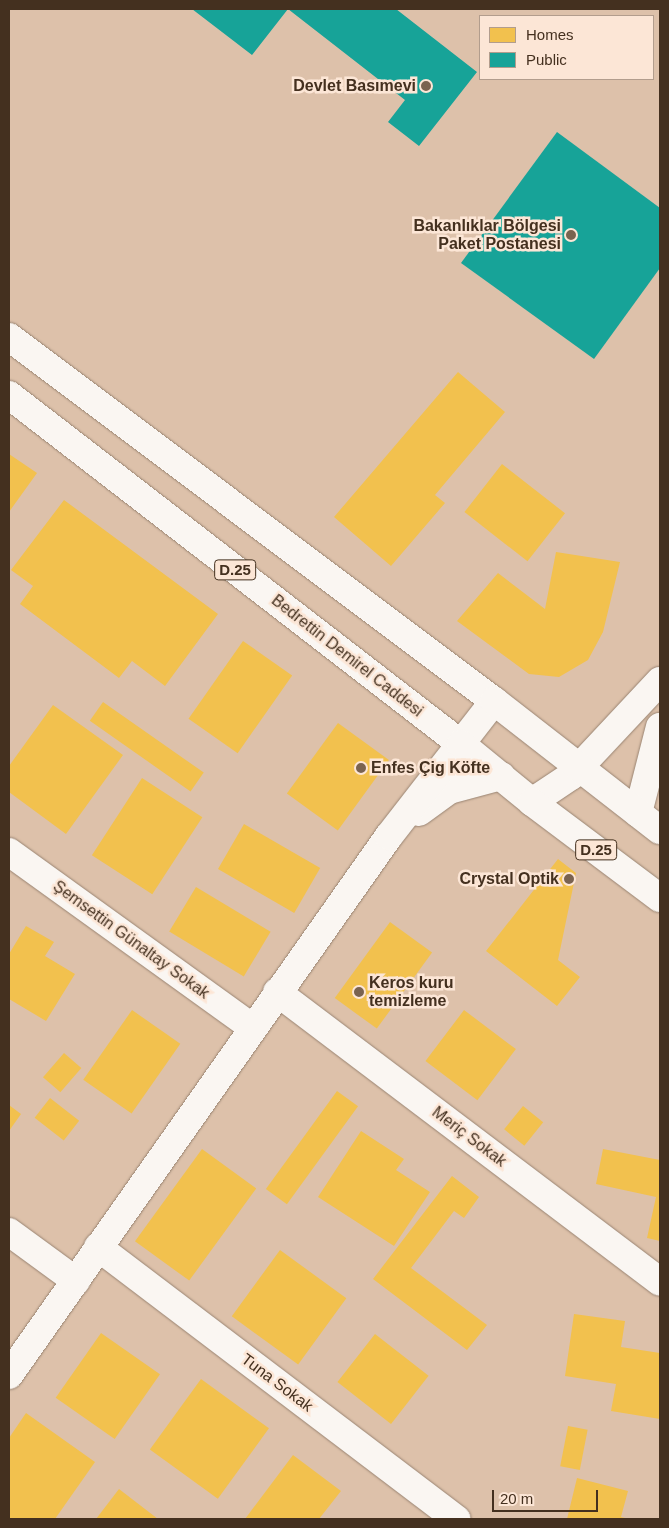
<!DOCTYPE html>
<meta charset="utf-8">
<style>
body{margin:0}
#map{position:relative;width:669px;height:1528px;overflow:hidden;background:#ddc1aa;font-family:Arial,sans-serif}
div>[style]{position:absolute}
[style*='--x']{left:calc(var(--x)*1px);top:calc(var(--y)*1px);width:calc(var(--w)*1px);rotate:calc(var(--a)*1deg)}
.homes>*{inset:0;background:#f2c14e;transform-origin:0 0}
.public>*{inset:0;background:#17a398}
.roads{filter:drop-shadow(0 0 1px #998472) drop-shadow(0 0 1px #998472)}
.street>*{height:28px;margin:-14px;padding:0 14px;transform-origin:14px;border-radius:14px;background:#faf6f2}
.secondary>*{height:28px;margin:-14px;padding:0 14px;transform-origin:14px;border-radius:14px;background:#faf6f2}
.primary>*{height:28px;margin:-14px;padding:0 14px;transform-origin:14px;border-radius:14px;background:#faf6f2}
.dots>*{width:14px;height:14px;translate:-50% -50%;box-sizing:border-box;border:2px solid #fce6d6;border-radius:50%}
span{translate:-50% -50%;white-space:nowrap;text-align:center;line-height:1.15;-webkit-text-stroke:5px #fce6d6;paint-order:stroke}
.shield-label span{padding:1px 4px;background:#fce6d6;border:1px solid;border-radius:4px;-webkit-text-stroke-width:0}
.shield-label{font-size:15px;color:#44301f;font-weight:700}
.poi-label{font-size:16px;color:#44301f;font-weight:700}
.right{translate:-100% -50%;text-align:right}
.left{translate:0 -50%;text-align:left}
.street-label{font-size:16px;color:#44301f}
.frame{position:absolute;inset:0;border:10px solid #44301f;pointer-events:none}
.legend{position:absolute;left:479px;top:15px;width:175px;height:65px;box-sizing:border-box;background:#fce6d6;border:1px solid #b29d8d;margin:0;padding:6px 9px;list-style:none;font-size:15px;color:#44301f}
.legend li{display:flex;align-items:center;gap:10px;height:25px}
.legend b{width:25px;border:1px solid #b29d8d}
.scale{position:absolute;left:492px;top:1490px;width:106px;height:22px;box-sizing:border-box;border:2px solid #44301f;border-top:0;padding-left:6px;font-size:15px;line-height:18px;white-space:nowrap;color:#44301f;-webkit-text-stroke:4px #fce6d6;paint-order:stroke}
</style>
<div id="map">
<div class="homes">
<div style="clip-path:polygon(458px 372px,505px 412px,435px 495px,445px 503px,391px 566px,334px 517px)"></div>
<div style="clip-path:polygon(9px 454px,37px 473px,9px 512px)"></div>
<div style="left:502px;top:464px;width:80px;height:61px;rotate:38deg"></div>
<div style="clip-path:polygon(64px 500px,218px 614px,165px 686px,132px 661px,119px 678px,20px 604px,33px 586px,11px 570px)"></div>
<div style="clip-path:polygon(556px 552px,620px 562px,603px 632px,588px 660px,559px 677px,529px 674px,457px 621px,498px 573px,545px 609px)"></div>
<div style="left:243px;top:641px;width:60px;height:95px;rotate:35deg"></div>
<div style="left:103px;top:702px;width:123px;height:23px;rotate:35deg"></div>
<div style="clip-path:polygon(53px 705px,123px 755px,66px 834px,9px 792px,9px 766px)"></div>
<div style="left:338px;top:723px;width:63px;height:87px;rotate:36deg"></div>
<div style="left:142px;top:778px;width:72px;height:92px;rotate:33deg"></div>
<div style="left:244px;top:824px;width:88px;height:52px;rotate:30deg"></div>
<div style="clip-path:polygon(558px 859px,576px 873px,558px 960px,580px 977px,557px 1006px,486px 951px)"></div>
<div style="left:196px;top:887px;width:87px;height:52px;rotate:31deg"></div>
<div style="left:390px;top:922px;width:52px;height:94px;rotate:36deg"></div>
<div style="clip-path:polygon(26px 926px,54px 942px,45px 956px,75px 974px,46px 1021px,9px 999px,9px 954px)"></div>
<div style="left:132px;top:1010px;width:59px;height:85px;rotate:35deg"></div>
<div style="left:464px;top:1010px;width:65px;height:64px;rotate:37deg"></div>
<div style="left:64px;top:1053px;width:23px;height:32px;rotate:41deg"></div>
<div style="left:337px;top:1091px;width:26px;height:121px;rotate:36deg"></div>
<div style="left:50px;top:1098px;width:37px;height:25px;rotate:38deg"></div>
<div style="clip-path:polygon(9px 1105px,21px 1114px,9px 1131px)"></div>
<div style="left:523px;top:1106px;width:26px;height:30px;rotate:39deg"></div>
<div style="clip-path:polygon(361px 1131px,404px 1159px,396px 1170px,430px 1192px,394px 1246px,318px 1197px)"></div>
<div style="left:202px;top:1149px;width:67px;height:114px;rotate:36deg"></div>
<div style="clip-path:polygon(603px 1149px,660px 1160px,660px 1241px,647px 1238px,656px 1197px,596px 1184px)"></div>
<div style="clip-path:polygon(452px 1176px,479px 1197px,464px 1218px,454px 1211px,411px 1268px,487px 1325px,467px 1350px,373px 1279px)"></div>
<div style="left:280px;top:1250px;width:82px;height:82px;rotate:36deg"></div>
<div style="clip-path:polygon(574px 1314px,625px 1321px,621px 1347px,660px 1353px,660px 1419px,611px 1411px,616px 1384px,565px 1376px)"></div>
<div style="left:101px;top:1333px;width:72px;height:79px;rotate:35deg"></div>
<div style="left:375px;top:1334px;width:68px;height:61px;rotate:38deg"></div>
<div style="left:201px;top:1379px;width:84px;height:87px;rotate:36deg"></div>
<div style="clip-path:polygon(26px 1413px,95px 1462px,55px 1519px,9px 1519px,9px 1438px)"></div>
<div style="left:568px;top:1426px;width:20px;height:41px;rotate:11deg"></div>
<div style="clip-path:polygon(293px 1455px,341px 1491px,319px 1519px,245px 1519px)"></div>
<div style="clip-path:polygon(577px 1478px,628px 1491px,621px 1517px,629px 1519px,567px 1519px)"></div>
<div style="clip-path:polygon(119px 1489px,158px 1519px,96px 1519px)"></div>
</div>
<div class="public">
<div style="clip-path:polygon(192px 9px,396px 9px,477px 72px,419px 146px,388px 122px,405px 100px,288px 9px,252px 55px)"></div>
<div style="clip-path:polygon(557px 132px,660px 208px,660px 268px,594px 359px,461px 263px)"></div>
</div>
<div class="roads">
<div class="street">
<div style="--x:532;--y:802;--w:47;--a:-33.7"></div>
<div style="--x:571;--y:776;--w:130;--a:-46.9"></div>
<div style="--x:638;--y:813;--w:89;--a:-75.7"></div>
<div style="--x:9;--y:852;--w:301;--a:35.8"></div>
<div style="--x:277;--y:992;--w:480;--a:37.1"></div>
<div style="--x:9;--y:1232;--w:83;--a:36.2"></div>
<div style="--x:98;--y:1247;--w:450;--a:37.2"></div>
</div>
<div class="secondary">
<div style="--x:419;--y:812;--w:37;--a:-36"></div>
<div style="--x:449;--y:790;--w:54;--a:-15.1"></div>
<div style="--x:9;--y:1375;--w:659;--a:-54.82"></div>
<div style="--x:389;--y:836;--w:171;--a:-52.1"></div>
</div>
<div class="primary">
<div style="--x:9;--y:337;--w:606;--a:36.89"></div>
<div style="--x:494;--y:701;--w:210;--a:37.9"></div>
<div style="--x:9;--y:395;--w:571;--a:37.67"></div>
<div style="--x:461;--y:744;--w:92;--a:39.2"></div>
<div style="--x:532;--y:802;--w:160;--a:36.9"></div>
</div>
</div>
<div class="dots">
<div style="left:426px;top:86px;background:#7a6350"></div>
<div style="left:571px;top:235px;background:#7a6350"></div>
<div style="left:361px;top:768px;background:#7a6350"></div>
<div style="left:569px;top:879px;background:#7a6350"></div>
<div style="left:359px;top:992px;background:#7a6350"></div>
</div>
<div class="shield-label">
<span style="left:235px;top:570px">D.25</span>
<span style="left:596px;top:850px">D.25</span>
</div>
<div class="poi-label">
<span class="right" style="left:416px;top:86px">Devlet Basımevi</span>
<span class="right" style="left:561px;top:235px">Bakanlıklar Bölgesi<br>Paket Postanesi</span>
<span class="left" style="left:371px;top:768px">Enfes Çig Köfte</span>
<span class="right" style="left:559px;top:879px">Crystal Optik</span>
<span class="left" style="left:369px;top:992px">Keros kuru<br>temizleme</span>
</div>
<div class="street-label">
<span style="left:347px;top:656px;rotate:38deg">Bedrettin Demirel Caddesi</span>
<span style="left:131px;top:940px;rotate:36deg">Şemsettin Günaltay Sokak</span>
<span style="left:469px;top:1137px;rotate:37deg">Meriç Sokak</span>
<span style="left:277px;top:1383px;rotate:37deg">Tuna Sokak</span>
</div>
<div class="frame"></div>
<ul class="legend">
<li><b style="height:14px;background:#f2c14e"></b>Homes</li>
<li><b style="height:14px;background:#17a398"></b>Public</li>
</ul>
<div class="scale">20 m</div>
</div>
